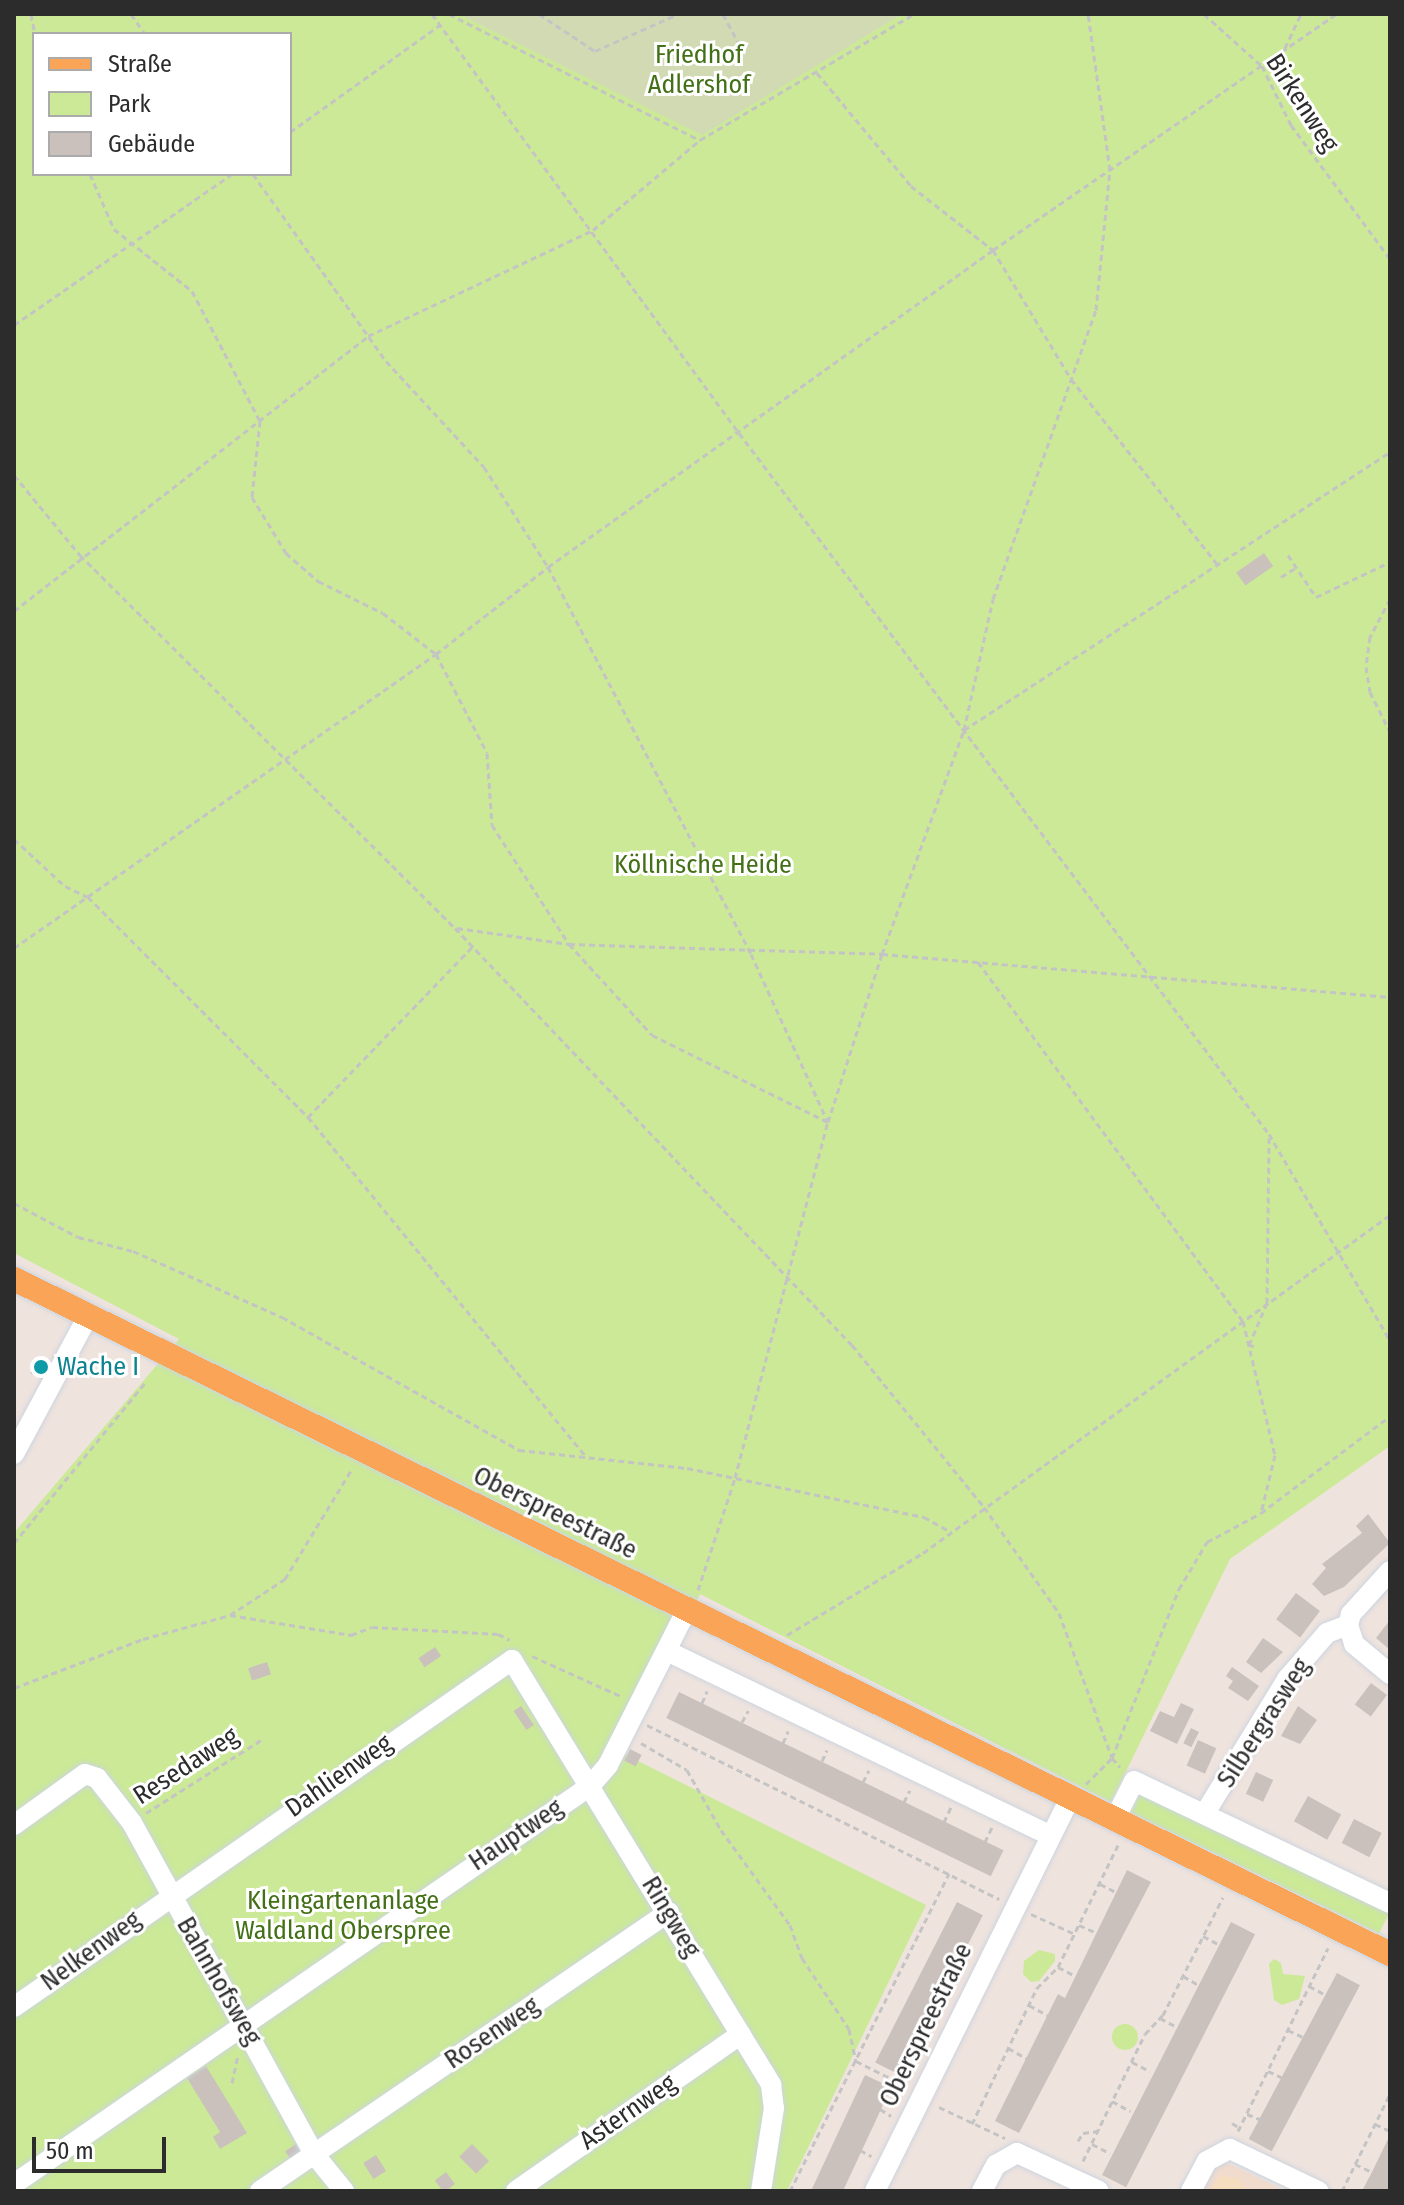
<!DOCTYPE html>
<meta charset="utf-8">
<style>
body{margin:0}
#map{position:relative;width:1404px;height:2205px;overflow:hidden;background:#efe3de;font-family:"Fira Sans Condensed",sans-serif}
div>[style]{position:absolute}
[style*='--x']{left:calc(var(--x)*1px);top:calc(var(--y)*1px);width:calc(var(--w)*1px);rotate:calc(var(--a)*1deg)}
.education>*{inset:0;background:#f1dbcd}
.green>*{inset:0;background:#cbe997;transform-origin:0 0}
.round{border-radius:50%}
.sand>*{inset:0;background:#f5ddc0}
.cemetery>*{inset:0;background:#d2dab4}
.building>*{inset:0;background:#cac1bd;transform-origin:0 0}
.path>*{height:3px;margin-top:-1.5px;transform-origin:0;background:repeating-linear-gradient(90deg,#c4c4c4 0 6px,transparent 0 10px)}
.roads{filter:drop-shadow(0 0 2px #ccd5df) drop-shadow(0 0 2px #ccd5df)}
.minor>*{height:20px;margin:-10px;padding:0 10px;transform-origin:10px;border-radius:10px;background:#fff}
.major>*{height:24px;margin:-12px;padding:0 12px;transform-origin:12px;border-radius:12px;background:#faa458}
.dots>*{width:22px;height:22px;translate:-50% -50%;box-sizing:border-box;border:4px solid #fff;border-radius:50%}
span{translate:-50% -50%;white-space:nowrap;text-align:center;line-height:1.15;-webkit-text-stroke:6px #fff;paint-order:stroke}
.park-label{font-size:26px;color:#437016}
.street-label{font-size:26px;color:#2c2c2c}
.culture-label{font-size:26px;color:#0d838f}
.left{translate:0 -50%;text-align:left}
.frame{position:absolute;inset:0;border:16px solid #2c2c2c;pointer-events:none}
.legend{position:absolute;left:32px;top:32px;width:260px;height:144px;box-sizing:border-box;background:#fff;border:2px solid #ababab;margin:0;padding:10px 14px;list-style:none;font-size:24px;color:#2c2c2c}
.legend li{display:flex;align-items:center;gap:16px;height:40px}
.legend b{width:40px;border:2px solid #ababab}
.scale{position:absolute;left:32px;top:2137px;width:134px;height:36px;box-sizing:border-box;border:4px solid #2c2c2c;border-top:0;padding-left:10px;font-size:24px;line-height:28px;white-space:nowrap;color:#2c2c2c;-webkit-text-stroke:6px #fff;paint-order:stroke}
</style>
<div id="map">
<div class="education">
<div style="clip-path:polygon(1225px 2162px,1285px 2191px,1200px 2191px,1211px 2169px)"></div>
</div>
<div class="green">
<div style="clip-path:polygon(evenodd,14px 14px,459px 14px,702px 134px,902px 14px,1390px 14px,1390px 1446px,1230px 1559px,1111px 1802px,700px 1594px,622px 1753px,926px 1905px,787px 2191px,14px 2191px,14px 1533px,179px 1339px,14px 1253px,14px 14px,34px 34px,290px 34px,290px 174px,34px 174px,34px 34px)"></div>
<div style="left:1142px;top:1790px;width:276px;height:25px;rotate:26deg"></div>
<div style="clip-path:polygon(1039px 1950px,1055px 1954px,1055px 1961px,1039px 1981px,1031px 1982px,1023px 1974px,1024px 1961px)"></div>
<div style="clip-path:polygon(1274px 1959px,1281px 1963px,1283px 1974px,1305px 1976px,1299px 1999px,1282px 2005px,1274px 2000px,1269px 1964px)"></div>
<div class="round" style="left:1112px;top:2024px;width:26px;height:26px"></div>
</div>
<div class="sand">
<div style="clip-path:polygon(1220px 2176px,1237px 2178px,1248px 2191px,1209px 2191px)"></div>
</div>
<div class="cemetery">
<div style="clip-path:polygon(459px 14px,902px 14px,702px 135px)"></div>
</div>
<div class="building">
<div style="left:1264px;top:553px;width:16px;height:34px;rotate:55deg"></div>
<div style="left:38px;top:1358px;width:13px;height:17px;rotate:27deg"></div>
<div style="clip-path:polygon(1368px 1514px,1390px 1543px,1344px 1587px,1324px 1596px,1312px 1584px,1326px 1568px,1322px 1564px,1362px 1533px,1356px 1526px)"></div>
<div style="left:1296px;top:1593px;width:30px;height:33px;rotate:37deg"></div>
<div style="clip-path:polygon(1390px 1620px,1390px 1650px,1376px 1638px)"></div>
<div style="clip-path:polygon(1263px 1638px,1283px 1652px,1261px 1673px,1246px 1662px)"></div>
<div style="left:435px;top:1647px;width:11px;height:20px;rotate:56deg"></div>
<div style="left:267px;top:1662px;width:13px;height:20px;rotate:72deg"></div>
<div style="clip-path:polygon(1232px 1667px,1259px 1686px,1248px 1701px,1228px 1688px,1233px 1681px,1226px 1676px)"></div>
<div style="left:1371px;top:1683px;width:20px;height:27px;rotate:37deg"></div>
<div style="left:679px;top:1692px;width:361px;height:29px;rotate:26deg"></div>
<div style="clip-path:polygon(1181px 1703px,1194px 1709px,1177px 1744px,1150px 1731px,1160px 1711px,1174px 1717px)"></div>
<div style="left:521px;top:1706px;width:23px;height:9px;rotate:56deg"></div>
<div style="clip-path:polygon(1298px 1706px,1317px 1720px,1300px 1744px,1281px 1736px)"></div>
<div style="left:1191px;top:1728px;width:9px;height:17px;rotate:27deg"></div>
<div style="left:1198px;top:1740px;width:20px;height:28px;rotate:24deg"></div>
<div style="left:630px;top:1749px;width:13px;height:13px;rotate:27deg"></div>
<div style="left:1256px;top:1772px;width:19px;height:24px;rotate:25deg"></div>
<div style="left:1308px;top:1796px;width:38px;height:29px;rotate:29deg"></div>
<div style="left:1354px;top:1819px;width:31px;height:27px;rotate:27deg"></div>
<div style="clip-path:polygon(1127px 1870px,1151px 1882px,1019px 2133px,995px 2121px,1058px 1994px,1065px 1998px)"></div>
<div style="left:957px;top:1902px;width:29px;height:180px;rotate:27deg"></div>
<div style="left:1231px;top:1922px;width:27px;height:284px;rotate:27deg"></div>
<div style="left:1337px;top:1973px;width:26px;height:188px;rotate:28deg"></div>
<div style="clip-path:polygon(206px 2066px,247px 2133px,220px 2149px,213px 2137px,220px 2132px,187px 2078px)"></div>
<div style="left:865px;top:2075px;width:29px;height:129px;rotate:25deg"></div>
<div style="clip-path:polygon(1390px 2135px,1390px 2191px,1362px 2191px,1372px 2172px)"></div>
<div style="left:296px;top:2144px;width:11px;height:13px;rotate:56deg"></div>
<div style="left:472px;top:2144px;width:24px;height:18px;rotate:45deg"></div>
<div style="left:376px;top:2155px;width:19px;height:15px;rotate:58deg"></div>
<div style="left:446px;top:2172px;width:15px;height:14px;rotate:53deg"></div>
</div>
<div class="path">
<div style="--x:31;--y:14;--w:20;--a:79"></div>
<div style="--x:131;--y:14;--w:24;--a:55"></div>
<div style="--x:432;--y:14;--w:519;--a:53.77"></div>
<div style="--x:739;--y:433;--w:879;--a:52.91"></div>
<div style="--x:1269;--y:1134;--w:239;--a:59.6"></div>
<div style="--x:449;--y:14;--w:281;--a:26.7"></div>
<div style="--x:539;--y:14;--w:67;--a:33.5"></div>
<div style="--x:595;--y:51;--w:91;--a:-24"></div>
<div style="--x:723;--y:14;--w:32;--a:62"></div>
<div style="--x:1204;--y:14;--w:78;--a:41.9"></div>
<div style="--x:1262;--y:66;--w:66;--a:63.8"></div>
<div style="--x:1291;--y:125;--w:167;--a:53.5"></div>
<div style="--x:1285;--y:48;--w:38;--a:-65"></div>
<div style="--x:817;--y:73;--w:147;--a:50.2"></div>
<div style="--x:911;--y:186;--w:104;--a:38"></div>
<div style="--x:993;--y:250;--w:151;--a:58.8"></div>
<div style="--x:1071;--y:379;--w:237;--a:51.7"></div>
<div style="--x:290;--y:132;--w:184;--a:-35.5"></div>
<div style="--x:90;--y:174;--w:60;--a:66.4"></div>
<div style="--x:114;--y:229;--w:100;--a:38.5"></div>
<div style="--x:192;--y:291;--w:147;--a:62.4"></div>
<div style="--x:260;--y:421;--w:76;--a:96"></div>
<div style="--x:252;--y:497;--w:66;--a:58.7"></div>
<div style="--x:286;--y:553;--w:43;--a:41.2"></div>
<div style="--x:318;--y:581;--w:72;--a:26.2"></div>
<div style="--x:383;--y:613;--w:67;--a:37.7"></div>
<div style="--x:436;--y:654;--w:111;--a:62.7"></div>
<div style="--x:487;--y:753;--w:72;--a:86"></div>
<div style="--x:492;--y:825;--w:142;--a:57.1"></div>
<div style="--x:569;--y:944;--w:123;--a:47.6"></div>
<div style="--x:652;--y:1035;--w:196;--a:26.3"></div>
<div style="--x:253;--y:174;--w:229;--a:54.6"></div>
<div style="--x:386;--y:361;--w:144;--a:47.2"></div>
<div style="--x:484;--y:467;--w:119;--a:57.4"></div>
<div style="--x:548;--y:567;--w:437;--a:62.3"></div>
<div style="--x:751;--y:954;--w:183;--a:65.4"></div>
<div style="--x:14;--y:325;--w:265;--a:-34.7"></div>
<div style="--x:14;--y:475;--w:104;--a:50.5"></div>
<div style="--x:80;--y:555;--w:529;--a:44.85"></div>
<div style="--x:455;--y:928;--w:576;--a:46.41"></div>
<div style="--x:852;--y:1345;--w:209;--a:50.8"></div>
<div style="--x:984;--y:1507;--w:130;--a:54.7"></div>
<div style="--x:1059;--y:1613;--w:154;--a:69.9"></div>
<div style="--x:1112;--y:1758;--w:12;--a:48"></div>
<div style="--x:1288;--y:555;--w:50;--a:56.3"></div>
<div style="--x:1316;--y:597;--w:82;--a:-25.3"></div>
<div style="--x:1281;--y:577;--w:19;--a:-32"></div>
<div style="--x:1390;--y:599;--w:43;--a:117.8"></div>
<div style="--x:1370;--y:637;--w:30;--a:98"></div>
<div style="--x:1366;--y:667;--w:25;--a:81"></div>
<div style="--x:1370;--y:692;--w:45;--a:63.4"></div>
<div style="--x:14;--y:611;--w:448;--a:-37.8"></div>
<div style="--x:368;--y:336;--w:249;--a:-25.2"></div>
<div style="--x:593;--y:230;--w:140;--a:-40.1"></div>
<div style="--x:700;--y:140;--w:248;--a:-30.5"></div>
<div style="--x:964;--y:730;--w:509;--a:-33.13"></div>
<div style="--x:14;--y:839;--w:69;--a:42.7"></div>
<div style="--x:65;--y:886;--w:25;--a:26"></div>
<div style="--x:88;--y:897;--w:311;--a:45"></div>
<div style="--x:308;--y:1117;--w:437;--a:50.7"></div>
<div style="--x:457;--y:928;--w:113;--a:8.1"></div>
<div style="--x:569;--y:944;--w:313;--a:1.8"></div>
<div style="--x:882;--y:954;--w:510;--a:4.84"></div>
<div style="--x:14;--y:948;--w:514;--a:-34.86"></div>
<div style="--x:436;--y:654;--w:142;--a:-37.8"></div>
<div style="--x:548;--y:567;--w:546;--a:-35.46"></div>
<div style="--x:993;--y:250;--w:417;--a:-34.5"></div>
<div style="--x:978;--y:962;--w:446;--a:53.6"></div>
<div style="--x:1243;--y:1321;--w:138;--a:76.6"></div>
<div style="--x:1275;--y:1455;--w:60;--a:103.6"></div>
<div style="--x:308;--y:1117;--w:236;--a:-46"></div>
<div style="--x:14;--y:1203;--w:72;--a:28"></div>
<div style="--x:78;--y:1237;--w:57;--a:14.3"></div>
<div style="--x:133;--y:1251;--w:163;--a:23.9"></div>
<div style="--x:282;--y:1317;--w:272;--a:29.3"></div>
<div style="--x:519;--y:1450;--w:169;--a:6.1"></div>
<div style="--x:687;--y:1468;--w:242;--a:11.7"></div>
<div style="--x:924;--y:1517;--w:29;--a:29"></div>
<div style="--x:1254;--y:1346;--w:5;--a:-169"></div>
<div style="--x:1249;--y:1345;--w:46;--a:-66.8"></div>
<div style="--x:1267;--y:1303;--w:165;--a:-89.3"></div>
<div style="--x:14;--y:1543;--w:207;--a:-50.7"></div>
<div style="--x:698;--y:1590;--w:118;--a:-71.7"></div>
<div style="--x:735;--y:1478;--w:368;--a:-75.4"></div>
<div style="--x:828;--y:1122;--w:176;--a:-72.2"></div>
<div style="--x:882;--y:954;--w:239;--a:-69.9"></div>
<div style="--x:964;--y:730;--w:134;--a:-77.5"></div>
<div style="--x:993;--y:599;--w:307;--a:-70.4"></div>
<div style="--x:1096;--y:310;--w:141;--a:-84.3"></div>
<div style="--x:1110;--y:170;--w:158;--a:-98"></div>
<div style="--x:230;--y:1615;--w:123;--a:9.4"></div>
<div style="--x:351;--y:1635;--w:22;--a:-21"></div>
<div style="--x:372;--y:1627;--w:126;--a:3.2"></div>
<div style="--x:498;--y:1634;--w:13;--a:27"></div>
<div style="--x:787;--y:1635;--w:159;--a:-31.1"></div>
<div style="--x:923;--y:1553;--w:576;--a:-35.9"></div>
<div style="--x:532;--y:1656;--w:100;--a:24.3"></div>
<div style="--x:14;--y:1688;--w:138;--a:-20.8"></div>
<div style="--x:143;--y:1639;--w:90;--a:-15.4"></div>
<div style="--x:230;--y:1615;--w:66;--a:-33.2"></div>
<div style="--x:285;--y:1579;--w:129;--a:-58.7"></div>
<div style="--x:702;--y:1703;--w:13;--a:-67"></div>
<div style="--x:742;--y:1722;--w:13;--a:-61"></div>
<div style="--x:647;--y:1725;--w:393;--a:26.3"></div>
<div style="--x:641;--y:1743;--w:53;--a:30.4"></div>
<div style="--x:687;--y:1770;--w:69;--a:60.5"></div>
<div style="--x:721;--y:1830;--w:117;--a:54"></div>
<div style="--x:790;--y:1925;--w:35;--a:70"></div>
<div style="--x:802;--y:1958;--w:85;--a:56.5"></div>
<div style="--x:849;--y:2029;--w:33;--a:78"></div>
<div style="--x:856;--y:2061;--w:56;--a:26.6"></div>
<div style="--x:783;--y:1743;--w:13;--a:-67"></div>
<div style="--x:822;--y:1761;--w:12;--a:-66"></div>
<div style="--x:863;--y:1782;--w:13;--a:-63"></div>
<div style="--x:1086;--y:1784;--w:37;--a:-45"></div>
<div style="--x:1112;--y:1758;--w:182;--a:-68.4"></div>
<div style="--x:1179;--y:1589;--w:55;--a:-59.2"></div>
<div style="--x:1207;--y:1542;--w:61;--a:-28.2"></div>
<div style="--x:1261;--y:1513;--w:161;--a:-36.9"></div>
<div style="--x:904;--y:1802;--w:13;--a:-63"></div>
<div style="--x:146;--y:1813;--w:136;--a:-32.4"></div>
<div style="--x:944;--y:1822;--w:17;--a:-65"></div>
<div style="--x:985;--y:1842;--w:17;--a:-65"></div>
<div style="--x:1100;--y:1884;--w:18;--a:27"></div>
<div style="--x:1031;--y:1914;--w:48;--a:24.4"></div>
<div style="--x:1079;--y:1925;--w:20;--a:24"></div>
<div style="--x:1203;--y:1936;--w:19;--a:28"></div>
<div style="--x:1058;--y:1967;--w:20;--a:27"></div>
<div style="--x:953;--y:1976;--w:9;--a:27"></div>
<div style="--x:1183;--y:1976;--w:20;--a:30"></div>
<div style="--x:1309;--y:1986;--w:19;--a:28"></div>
<div style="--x:1029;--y:2005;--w:21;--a:29"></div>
<div style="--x:1160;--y:2018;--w:21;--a:28"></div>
<div style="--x:1288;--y:2030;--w:19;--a:25"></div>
<div style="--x:1008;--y:2048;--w:21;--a:29"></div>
<div style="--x:1132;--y:2062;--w:20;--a:27"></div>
<div style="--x:1268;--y:2071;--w:19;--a:25"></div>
<div style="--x:232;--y:2083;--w:29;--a:-78"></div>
<div style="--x:1112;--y:2101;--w:21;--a:29"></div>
<div style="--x:939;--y:2107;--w:73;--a:25.2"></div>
<div style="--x:880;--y:2109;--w:13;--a:32"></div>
<div style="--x:1247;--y:2114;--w:18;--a:22"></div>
<div style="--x:1232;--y:2123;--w:9;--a:32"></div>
<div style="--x:972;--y:2124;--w:151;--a:-64.5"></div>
<div style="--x:1037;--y:1988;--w:30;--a:-45"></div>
<div style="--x:1058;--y:1967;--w:136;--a:-63.8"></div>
<div style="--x:1375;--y:2124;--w:17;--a:25"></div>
<div style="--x:1238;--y:2131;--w:204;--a:-63.8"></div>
<div style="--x:1078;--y:2141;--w:9;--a:-58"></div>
<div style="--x:1083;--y:2133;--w:15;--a:-8"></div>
<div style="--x:1092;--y:2144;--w:20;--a:27"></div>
<div style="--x:860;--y:2150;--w:13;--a:29"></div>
<div style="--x:1083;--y:2161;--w:141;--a:-64"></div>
<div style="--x:1145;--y:2034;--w:26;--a:-47"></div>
<div style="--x:1163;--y:2015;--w:132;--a:-63"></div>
<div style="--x:1355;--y:2164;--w:19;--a:25"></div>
<div style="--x:841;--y:2189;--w:5;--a:22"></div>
<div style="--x:790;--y:2191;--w:355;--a:-63.4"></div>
<div style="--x:1342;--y:2191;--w:108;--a:-63.7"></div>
</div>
<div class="roads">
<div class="minor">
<div style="--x:14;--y:1454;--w:157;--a:-61.8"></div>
<div style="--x:1390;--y:1571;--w:58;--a:132.2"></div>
<div style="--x:1351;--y:1614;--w:11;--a:105"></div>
<div style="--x:1348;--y:1625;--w:20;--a:72"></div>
<div style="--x:1354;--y:1644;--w:47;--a:39.8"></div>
<div style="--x:667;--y:1651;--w:424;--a:25.7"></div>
<div style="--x:1205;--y:1813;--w:157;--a:-58.5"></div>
<div style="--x:1287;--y:1679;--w:61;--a:-49"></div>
<div style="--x:1327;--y:1633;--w:22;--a:-21"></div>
<div style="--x:1115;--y:1819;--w:42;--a:-63.4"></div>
<div style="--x:1134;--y:1781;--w:284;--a:25.5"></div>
<div style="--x:14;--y:1825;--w:87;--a:-35.7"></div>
<div style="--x:85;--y:1774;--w:13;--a:18"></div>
<div style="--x:97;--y:1778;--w:57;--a:52.1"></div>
<div style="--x:132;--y:1823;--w:378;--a:61.2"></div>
<div style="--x:314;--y:2154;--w:48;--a:51"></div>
<div style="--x:14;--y:2007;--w:607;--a:-34.87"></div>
<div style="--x:512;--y:1660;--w:498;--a:58.6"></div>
<div style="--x:771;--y:2085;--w:23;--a:83"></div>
<div style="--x:774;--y:2108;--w:84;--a:98.9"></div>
<div style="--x:14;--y:2184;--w:700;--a:-34.64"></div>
<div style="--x:590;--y:1786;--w:28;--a:-49"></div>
<div style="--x:608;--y:1765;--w:175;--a:-63.1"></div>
<div style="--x:260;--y:2191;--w:495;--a:-34.3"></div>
<div style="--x:516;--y:2191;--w:274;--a:-34.9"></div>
<div style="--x:875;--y:2191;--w:440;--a:-63.6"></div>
<div style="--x:982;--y:2191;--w:30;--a:-62"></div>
<div style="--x:996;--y:2165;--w:24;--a:-30"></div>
<div style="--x:1017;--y:2153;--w:90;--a:24.9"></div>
<div style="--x:1191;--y:2191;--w:34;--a:-62"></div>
<div style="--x:1207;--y:2161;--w:26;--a:-28"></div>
<div style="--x:1230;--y:2149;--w:98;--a:25.5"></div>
</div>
<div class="major">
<div style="--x:14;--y:1279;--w:1533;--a:26.13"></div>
</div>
</div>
<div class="dots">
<div style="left:41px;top:1367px;background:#0f9aa8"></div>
</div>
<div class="park-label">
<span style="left:699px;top:70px">Friedhof<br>Adlershof</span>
<span style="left:703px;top:865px">Köllnische Heide</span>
<span style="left:343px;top:1916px">Kleingartenanlage<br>Waldland Oberspree</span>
</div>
<div class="street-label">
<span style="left:1302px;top:103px;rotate:57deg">Birkenweg</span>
<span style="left:555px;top:1513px;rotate:26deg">Oberspreestraße</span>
<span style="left:1264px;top:1723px;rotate:-57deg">Silbergrasweg</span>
<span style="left:186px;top:1766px;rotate:-33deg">Resedaweg</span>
<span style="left:339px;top:1776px;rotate:-35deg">Dahlienweg</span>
<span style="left:516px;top:1835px;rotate:-34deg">Hauptweg</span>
<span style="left:671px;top:1917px;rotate:59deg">Ringweg</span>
<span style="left:91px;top:1951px;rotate:-36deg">Nelkenweg</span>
<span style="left:219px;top:1981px;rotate:60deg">Bahnhofsweg</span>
<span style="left:926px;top:2025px;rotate:-64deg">Oberspreestraße</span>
<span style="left:492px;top:2033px;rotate:-34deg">Rosenweg</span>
<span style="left:628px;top:2112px;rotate:-35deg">Asternweg</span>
</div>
<div class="culture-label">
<span class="left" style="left:57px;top:1367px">Wache I</span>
</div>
<div class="frame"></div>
<ul class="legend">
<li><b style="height:10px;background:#faa458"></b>Straße</li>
<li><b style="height:22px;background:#cbe997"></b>Park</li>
<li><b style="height:22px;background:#cac1bd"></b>Gebäude</li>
</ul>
<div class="scale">50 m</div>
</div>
